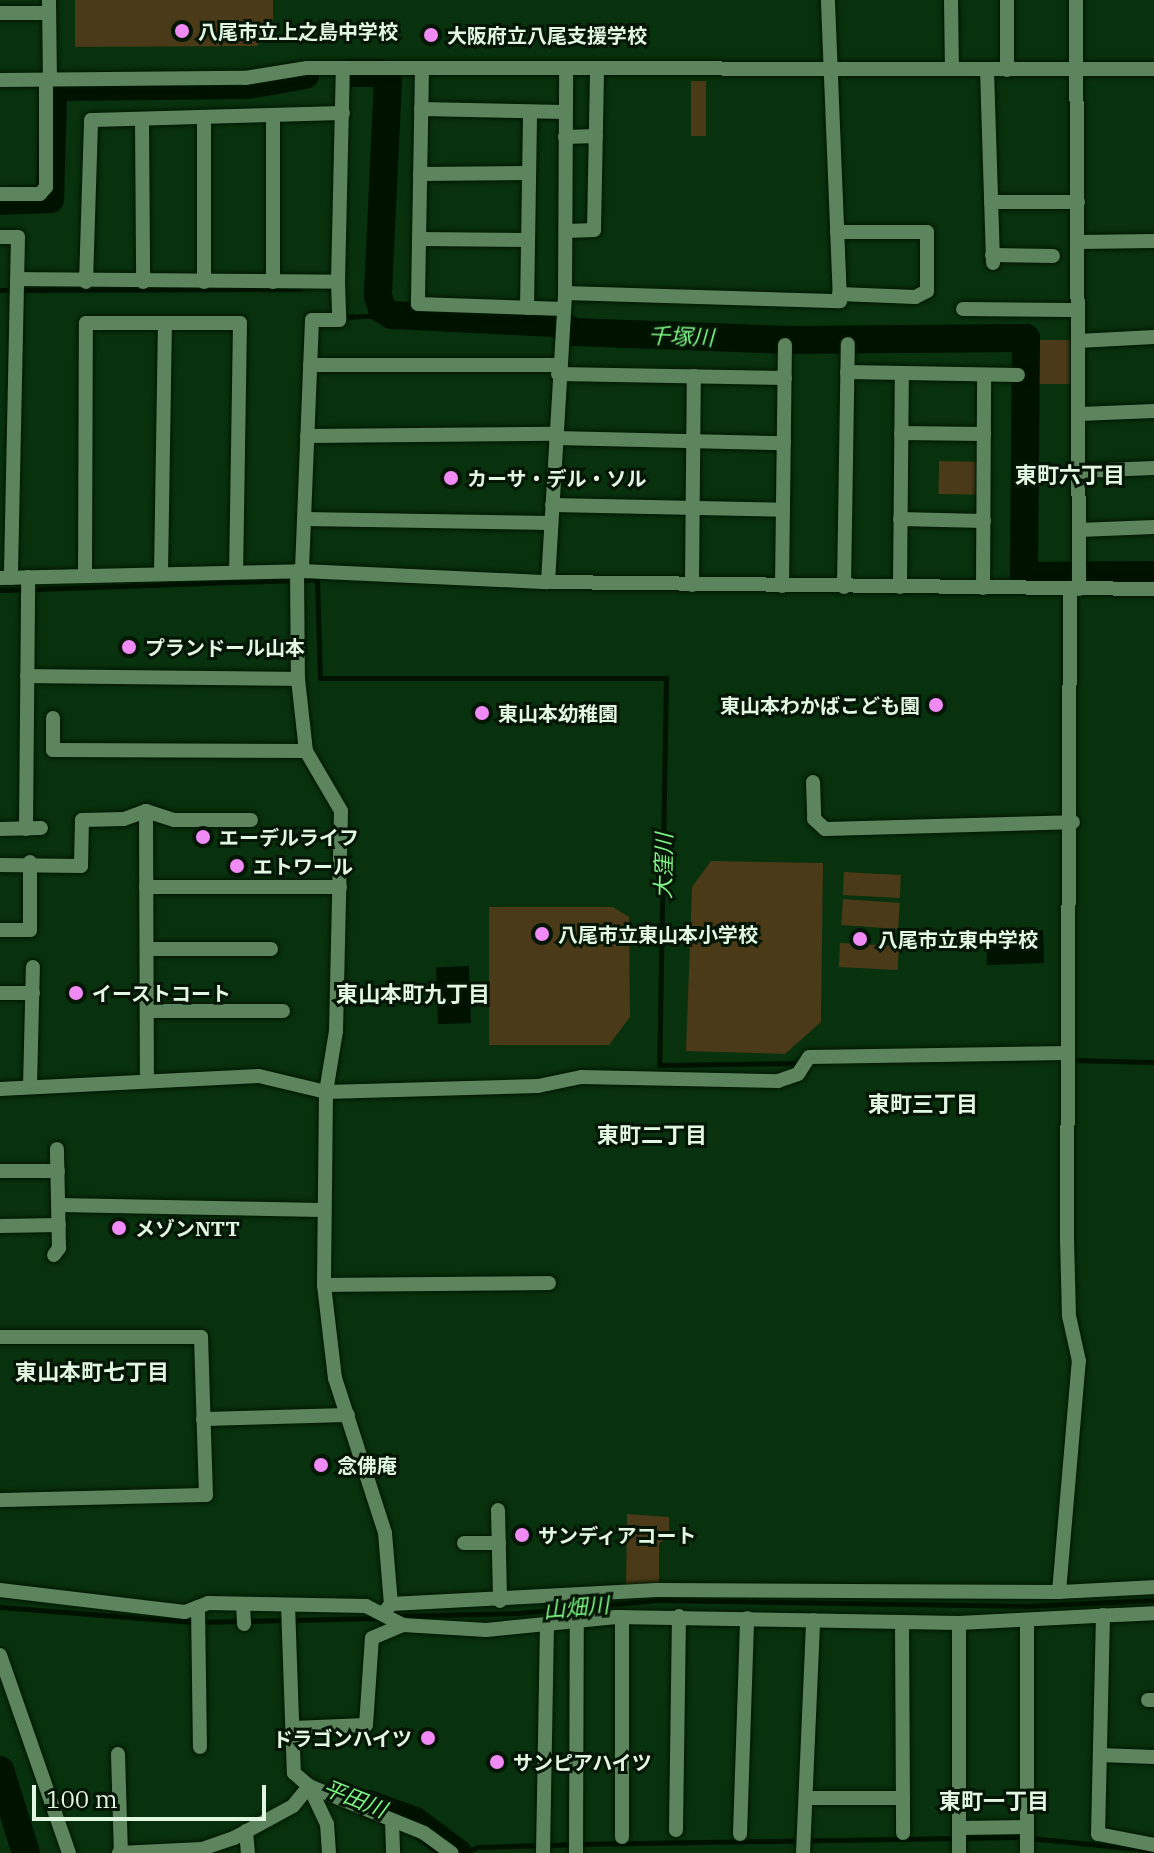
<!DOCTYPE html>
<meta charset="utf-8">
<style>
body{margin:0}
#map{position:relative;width:1154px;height:1853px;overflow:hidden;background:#08310d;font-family:"IBM Plex Serif","Noto Sans JP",serif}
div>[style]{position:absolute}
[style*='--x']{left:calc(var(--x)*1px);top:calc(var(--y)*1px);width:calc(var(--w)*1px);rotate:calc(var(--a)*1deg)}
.green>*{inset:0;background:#4a3a18;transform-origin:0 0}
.water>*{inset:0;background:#001200;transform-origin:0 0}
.stream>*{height:5px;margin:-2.5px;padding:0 2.5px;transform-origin:2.5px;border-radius:2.5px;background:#001200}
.river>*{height:28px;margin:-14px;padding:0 14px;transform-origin:14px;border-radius:14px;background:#001200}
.roads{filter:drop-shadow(0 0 2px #001701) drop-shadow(0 0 2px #001701)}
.minor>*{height:14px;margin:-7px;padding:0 7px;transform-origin:7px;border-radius:7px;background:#5c855d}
.dots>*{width:22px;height:22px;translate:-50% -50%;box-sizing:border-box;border:4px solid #051506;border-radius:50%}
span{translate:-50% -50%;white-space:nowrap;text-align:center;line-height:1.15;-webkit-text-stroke:6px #051506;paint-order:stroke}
.poi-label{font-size:20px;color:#e1f7e1;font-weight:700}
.left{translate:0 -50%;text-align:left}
.right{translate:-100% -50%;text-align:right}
.water-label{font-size:22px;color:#7ef585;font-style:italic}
.neighbourhood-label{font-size:22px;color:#e1f7e1;font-weight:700}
.scale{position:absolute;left:32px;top:1785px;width:234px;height:36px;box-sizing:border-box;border:4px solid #e1f7e1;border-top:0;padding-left:10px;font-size:24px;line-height:28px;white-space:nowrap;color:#e1f7e1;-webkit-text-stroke:6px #051506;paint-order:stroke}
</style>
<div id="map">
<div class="green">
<div style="clip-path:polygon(75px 0,273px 0,273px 20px,257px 46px,75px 47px)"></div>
<div style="left:691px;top:81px;width:15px;height:55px"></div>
<div style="left:1028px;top:340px;width:42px;height:44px"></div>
<div style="left:939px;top:461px;width:41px;height:33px;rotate:1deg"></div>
<div style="clip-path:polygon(711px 861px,823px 863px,821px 1022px,785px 1054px,686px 1051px,692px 887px)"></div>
<div style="left:844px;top:872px;width:57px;height:23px;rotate:3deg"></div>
<div style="left:843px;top:899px;width:57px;height:26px;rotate:4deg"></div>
<div style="clip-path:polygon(489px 907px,613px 907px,629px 917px,630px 1017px,609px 1045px,489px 1045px)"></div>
<div style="left:840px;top:943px;width:59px;height:24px;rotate:3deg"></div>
<div style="clip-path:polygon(627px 1514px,669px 1517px,669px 1535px,659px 1544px,659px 1583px,626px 1585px)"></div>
</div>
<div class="water">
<div style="left:1043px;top:930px;width:33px;height:57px;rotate:88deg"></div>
<div style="left:469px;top:966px;width:57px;height:33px;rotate:88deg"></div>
</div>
<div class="stream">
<div style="--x:0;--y:290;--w:300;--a:-0.2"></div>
<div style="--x:341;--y:317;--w:51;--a:-2.2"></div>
<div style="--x:304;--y:580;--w:13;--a:-4"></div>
<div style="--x:317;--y:579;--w:99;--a:88.3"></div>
<div style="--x:320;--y:678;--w:346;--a:0"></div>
<div style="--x:666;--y:678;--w:387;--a:91"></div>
<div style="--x:659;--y:1065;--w:142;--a:-0.8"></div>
<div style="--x:36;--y:589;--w:258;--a:-2"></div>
<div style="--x:0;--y:590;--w:24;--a:-2"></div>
<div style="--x:1071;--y:1060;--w:83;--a:1.4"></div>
<div style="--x:0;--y:1607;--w:194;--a:4.4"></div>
<div style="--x:193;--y:1622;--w:189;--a:-1.2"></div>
<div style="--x:396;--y:1616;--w:122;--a:-1.4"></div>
<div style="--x:518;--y:1613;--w:140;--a:-5.3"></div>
<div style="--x:657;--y:1600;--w:368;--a:0.9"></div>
<div style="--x:1025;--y:1606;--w:129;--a:-2.7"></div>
<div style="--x:463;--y:1853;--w:16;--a:-22"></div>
<div style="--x:478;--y:1847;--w:101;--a:-1.7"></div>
<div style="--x:579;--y:1844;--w:440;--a:-0.9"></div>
<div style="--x:1019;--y:1837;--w:131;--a:5.7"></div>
</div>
<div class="river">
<div style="--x:351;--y:73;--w:27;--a:0"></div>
<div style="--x:378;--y:73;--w:12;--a:35"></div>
<div style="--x:388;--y:80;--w:216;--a:92.7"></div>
<div style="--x:378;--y:296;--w:14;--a:73"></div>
<div style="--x:382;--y:309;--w:12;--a:31"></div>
<div style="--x:392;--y:315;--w:163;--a:2.8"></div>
<div style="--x:555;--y:323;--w:21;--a:25"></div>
<div style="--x:574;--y:332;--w:216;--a:2.1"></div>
<div style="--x:790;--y:340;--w:236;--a:-0.5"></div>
<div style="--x:1026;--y:338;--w:238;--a:90.5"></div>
<div style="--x:1024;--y:576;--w:130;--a:-0.4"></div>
<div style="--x:0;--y:201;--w:50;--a:-2.3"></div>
<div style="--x:50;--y:199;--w:104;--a:-88.3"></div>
<div style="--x:53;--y:95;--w:10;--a:-53"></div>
<div style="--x:59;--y:87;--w:189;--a:-0.6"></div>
<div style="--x:248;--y:85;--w:58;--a:-10"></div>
<div style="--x:0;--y:1770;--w:87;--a:72.6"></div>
<div style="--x:368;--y:1804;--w:50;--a:19.9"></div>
<div style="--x:415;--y:1821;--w:54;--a:36.7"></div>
</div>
<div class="roads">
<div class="minor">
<div style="--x:49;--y:0;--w:79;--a:89.3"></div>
<div style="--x:951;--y:0;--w:69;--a:89.2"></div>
<div style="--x:1076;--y:0;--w:589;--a:89.71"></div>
<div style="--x:0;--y:13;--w:49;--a:0"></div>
<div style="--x:422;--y:69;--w:235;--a:91"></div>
<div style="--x:418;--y:304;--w:146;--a:2"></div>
<div style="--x:987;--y:70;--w:193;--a:88.2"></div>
<div style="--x:1007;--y:70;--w:70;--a:-90"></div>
<div style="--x:0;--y:80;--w:245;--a:-0.5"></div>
<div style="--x:245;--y:78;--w:63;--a:-9.2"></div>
<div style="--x:307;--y:68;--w:847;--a:0.07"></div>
<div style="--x:421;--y:109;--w:144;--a:1.2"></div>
<div style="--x:273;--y:115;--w:167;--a:90"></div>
<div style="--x:142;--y:119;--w:163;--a:89.6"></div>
<div style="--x:565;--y:137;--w:31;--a:-2"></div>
<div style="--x:420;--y:174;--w:109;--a:-0.5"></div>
<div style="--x:0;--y:194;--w:40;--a:0"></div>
<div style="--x:40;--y:194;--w:9;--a:-49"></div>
<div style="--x:46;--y:187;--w:108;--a:-90"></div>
<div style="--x:991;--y:202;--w:87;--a:0"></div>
<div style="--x:566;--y:231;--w:28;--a:-2"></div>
<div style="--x:594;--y:230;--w:159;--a:-88.9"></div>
<div style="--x:837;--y:232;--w:90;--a:0"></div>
<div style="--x:927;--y:232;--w:59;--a:90"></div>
<div style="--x:927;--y:291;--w:13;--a:153"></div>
<div style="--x:915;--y:297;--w:76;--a:-177.7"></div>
<div style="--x:0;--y:237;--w:18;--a:0"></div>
<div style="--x:18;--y:237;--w:341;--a:91.2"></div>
<div style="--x:419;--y:239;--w:109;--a:0.5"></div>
<div style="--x:1078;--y:242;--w:76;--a:-0.8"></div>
<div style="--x:992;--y:255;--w:61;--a:0.9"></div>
<div style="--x:17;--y:279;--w:321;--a:0.5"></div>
<div style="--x:338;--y:282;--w:38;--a:88"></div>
<div style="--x:339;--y:320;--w:27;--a:180"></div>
<div style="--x:312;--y:320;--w:251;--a:92.3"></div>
<div style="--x:86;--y:282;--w:162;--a:-88.2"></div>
<div style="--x:91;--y:120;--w:252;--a:-1.6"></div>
<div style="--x:204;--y:282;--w:165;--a:-90"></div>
<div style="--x:338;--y:282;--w:214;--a:-88.7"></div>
<div style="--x:565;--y:293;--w:275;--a:1.7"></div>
<div style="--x:840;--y:301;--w:301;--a:-92.3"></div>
<div style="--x:527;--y:308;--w:196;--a:-89.1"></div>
<div style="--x:963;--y:309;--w:115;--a:0.5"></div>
<div style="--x:1078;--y:341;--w:76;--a:-3"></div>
<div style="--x:310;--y:365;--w:249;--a:0"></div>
<div style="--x:847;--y:372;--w:171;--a:1"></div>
<div style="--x:558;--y:374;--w:227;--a:1"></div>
<div style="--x:1079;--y:414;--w:75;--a:-2.3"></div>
<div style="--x:901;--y:433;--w:83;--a:0.7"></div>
<div style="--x:307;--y:436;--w:248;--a:-0.5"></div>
<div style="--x:555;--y:438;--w:229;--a:1.3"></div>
<div style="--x:1079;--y:471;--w:75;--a:-2.3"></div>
<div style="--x:552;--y:505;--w:231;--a:1.2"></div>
<div style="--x:304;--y:519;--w:247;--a:0.9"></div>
<div style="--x:900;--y:519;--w:84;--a:1.4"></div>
<div style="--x:1079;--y:530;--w:75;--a:-2.3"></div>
<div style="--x:297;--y:571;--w:108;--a:89.5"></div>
<div style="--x:298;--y:679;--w:72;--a:83.7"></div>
<div style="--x:306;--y:751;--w:69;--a:59.7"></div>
<div style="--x:341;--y:811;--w:220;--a:91.3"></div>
<div style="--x:336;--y:1031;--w:62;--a:99.3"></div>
<div style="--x:326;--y:1092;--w:193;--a:90.6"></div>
<div style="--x:324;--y:1285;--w:94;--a:83.3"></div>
<div style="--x:335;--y:1378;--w:163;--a:72.1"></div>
<div style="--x:385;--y:1533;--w:71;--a:85.2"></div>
<div style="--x:391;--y:1604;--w:8;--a:130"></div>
<div style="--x:161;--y:574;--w:250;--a:-89.1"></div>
<div style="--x:85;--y:576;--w:253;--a:-89.8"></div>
<div style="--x:86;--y:323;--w:154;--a:0"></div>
<div style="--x:240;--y:323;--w:249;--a:90.9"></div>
<div style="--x:0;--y:578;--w:302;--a:-1.3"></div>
<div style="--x:302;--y:571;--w:246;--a:2.6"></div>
<div style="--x:548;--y:582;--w:606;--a:0.66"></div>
<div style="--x:548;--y:582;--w:289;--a:-86.6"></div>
<div style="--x:565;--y:293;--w:223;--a:-89.7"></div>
<div style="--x:692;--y:585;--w:209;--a:-89.5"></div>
<div style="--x:782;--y:586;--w:241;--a:-89.3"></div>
<div style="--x:844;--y:587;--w:243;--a:-89.1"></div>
<div style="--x:900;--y:587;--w:214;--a:-89.5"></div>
<div style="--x:983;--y:588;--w:213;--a:-89.7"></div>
<div style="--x:27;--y:676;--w:271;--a:0.6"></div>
<div style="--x:53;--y:718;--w:32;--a:90"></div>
<div style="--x:53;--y:750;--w:253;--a:0.2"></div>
<div style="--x:813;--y:782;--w:37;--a:88"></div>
<div style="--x:814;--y:819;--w:15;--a:42"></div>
<div style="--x:825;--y:829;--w:248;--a:-1.6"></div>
<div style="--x:146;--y:811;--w:270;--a:89.8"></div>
<div style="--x:0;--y:829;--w:41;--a:-1.4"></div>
<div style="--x:26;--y:829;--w:252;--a:-89.5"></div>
<div style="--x:0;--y:865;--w:81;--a:0.7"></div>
<div style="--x:81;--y:866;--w:46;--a:-88.8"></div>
<div style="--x:82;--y:820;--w:42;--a:-1.4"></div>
<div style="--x:124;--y:819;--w:23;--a:-20"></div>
<div style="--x:146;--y:811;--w:29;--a:18"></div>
<div style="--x:174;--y:820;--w:77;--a:0"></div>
<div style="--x:146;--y:887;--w:194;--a:0"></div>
<div style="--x:0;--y:930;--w:30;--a:0"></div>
<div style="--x:30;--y:930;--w:68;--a:-90"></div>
<div style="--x:147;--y:949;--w:124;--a:0"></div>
<div style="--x:0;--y:993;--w:33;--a:0"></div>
<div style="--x:147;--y:1011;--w:136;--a:0"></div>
<div style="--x:30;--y:1086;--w:119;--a:-88.6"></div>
<div style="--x:0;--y:1089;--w:259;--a:-2.9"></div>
<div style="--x:259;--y:1076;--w:69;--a:13.4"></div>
<div style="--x:326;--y:1092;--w:212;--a:-1.6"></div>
<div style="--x:538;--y:1086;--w:44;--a:-11.8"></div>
<div style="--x:581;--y:1077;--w:197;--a:1.2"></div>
<div style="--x:778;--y:1081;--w:21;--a:-19"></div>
<div style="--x:798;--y:1074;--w:20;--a:-57"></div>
<div style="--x:809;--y:1057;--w:257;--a:-0.9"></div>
<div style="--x:0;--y:1171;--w:58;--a:0"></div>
<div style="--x:59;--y:1205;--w:263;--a:1.1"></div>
<div style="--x:0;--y:1226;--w:59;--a:-1"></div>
<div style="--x:54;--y:1255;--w:9;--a:-54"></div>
<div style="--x:59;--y:1248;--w:99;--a:-91.2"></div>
<div style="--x:324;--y:1285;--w:225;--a:-0.5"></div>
<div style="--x:0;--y:1337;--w:201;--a:0"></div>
<div style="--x:201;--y:1337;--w:158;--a:88.2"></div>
<div style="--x:206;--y:1495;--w:206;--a:178.6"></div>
<div style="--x:203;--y:1419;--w:145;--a:-1.6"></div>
<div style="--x:498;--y:1510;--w:91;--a:88.7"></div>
<div style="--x:464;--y:1543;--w:35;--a:0"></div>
<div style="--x:0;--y:1590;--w:186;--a:6.8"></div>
<div style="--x:185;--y:1612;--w:25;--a:-21"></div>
<div style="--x:208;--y:1603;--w:158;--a:1.1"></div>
<div style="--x:366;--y:1606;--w:42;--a:27.2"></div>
<div style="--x:403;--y:1625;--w:83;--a:3.4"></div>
<div style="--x:486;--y:1630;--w:131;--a:-5.7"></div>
<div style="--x:616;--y:1617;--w:343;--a:1"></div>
<div style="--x:959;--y:1623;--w:195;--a:-2.9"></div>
<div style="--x:1059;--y:1592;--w:95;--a:-3"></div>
<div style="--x:243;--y:1604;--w:20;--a:87"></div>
<div style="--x:391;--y:1604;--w:266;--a:-3"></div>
<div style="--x:657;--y:1590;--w:402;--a:0.3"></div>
<div style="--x:1059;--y:1592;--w:232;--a:-85.1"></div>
<div style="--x:1079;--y:1361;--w:46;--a:-102.5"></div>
<div style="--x:1069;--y:1316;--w:76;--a:-91.5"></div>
<div style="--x:1067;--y:1240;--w:651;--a:-89.74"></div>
<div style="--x:288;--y:1605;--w:168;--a:88"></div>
<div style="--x:294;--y:1773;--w:20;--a:41"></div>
<div style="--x:309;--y:1786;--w:42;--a:64.7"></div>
<div style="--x:327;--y:1824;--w:29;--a:86"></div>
<div style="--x:198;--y:1607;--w:140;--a:89.2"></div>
<div style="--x:1103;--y:1615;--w:219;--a:91.3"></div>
<div style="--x:1098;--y:1834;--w:57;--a:11.1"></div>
<div style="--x:902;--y:1622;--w:211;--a:89.7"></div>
<div style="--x:959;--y:1623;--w:230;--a:90"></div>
<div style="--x:0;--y:1655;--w:210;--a:70.8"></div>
<div style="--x:1148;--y:1700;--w:6;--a:0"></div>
<div style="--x:293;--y:1728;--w:73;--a:-2.4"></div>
<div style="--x:366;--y:1725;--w:87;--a:-86.1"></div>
<div style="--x:372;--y:1638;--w:34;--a:-23"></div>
<div style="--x:118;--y:1754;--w:99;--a:88.3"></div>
<div style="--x:1100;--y:1755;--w:54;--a:2.1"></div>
<div style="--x:806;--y:1798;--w:97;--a:0"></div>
<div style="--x:392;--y:1821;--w:32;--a:88"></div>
<div style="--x:959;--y:1828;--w:68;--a:-0.8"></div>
<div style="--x:676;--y:1830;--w:214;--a:-89.2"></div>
<div style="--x:246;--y:1831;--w:22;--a:85"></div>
<div style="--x:740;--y:1834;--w:216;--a:-88.1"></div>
<div style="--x:622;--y:1837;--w:220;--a:-90"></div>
<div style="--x:119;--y:1853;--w:83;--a:-2.8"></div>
<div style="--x:202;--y:1849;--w:34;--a:-19"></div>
<div style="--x:234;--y:1838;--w:67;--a:-28.5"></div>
<div style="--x:293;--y:1806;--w:26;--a:-51"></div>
<div style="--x:309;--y:1786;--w:124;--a:22.2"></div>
<div style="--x:424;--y:1833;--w:34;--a:36"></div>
<div style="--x:543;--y:1853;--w:228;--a:-89"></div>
<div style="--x:576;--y:1853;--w:231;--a:-89.8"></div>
<div style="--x:803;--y:1853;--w:233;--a:-87.5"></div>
<div style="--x:1027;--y:1853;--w:232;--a:-90"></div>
</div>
</div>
<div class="dots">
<div style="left:182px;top:31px;background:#f08bf6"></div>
<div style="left:431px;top:35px;background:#f08bf6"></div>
<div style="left:451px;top:478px;background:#f08bf6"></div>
<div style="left:129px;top:647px;background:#f08bf6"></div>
<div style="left:936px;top:705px;background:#f08bf6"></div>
<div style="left:482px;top:713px;background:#f08bf6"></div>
<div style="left:203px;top:837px;background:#f08bf6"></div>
<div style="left:237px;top:866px;background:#f08bf6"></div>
<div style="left:542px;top:934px;background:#f08bf6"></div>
<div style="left:860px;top:939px;background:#f08bf6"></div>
<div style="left:76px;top:993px;background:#f08bf6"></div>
<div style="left:119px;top:1228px;background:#f08bf6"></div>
<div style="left:321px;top:1465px;background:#f08bf6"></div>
<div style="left:522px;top:1535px;background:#f08bf6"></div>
<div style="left:428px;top:1738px;background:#f08bf6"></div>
<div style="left:497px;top:1762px;background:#f08bf6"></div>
</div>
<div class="poi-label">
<span class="left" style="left:198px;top:31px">八尾市立上之島中学校</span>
<span class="left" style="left:447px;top:35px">大阪府立八尾支援学校</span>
<span class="left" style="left:467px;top:478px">カーサ・デル・ソル</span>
<span class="left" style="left:145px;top:647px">プランドール山本</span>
<span class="right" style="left:920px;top:705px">東山本わかばこども園</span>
<span class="left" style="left:498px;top:713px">東山本幼稚園</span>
<span class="left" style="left:219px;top:837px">エーデルライフ</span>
<span class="left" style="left:253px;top:866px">エトワール</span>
<span class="left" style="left:558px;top:934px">八尾市立東山本小学校</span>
<span class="left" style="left:878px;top:939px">八尾市立東中学校</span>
<span class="left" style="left:92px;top:993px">イーストコート</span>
<span class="left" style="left:135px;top:1228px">メゾンNTT</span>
<span class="left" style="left:337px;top:1465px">念佛庵</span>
<span class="left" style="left:538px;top:1535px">サンディアコート</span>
<span class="right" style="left:412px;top:1738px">ドラゴンハイツ</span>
<span class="left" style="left:513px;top:1762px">サンピアハイツ</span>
</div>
<div class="water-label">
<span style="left:681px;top:336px;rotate:2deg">千塚川</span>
<span style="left:663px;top:866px;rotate:-89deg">大窪川</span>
<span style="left:576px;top:1607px;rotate:-5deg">山畑川</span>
<span style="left:355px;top:1798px;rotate:22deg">平田川</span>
</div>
<div class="neighbourhood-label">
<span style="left:1070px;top:475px">東町六丁目</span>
<span style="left:413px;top:994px">東山本町九丁目</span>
<span style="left:923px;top:1104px">東町三丁目</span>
<span style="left:652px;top:1135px">東町二丁目</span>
<span style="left:92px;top:1372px">東山本町七丁目</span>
<span style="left:994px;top:1801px">東町一丁目</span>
</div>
<div class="scale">100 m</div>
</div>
